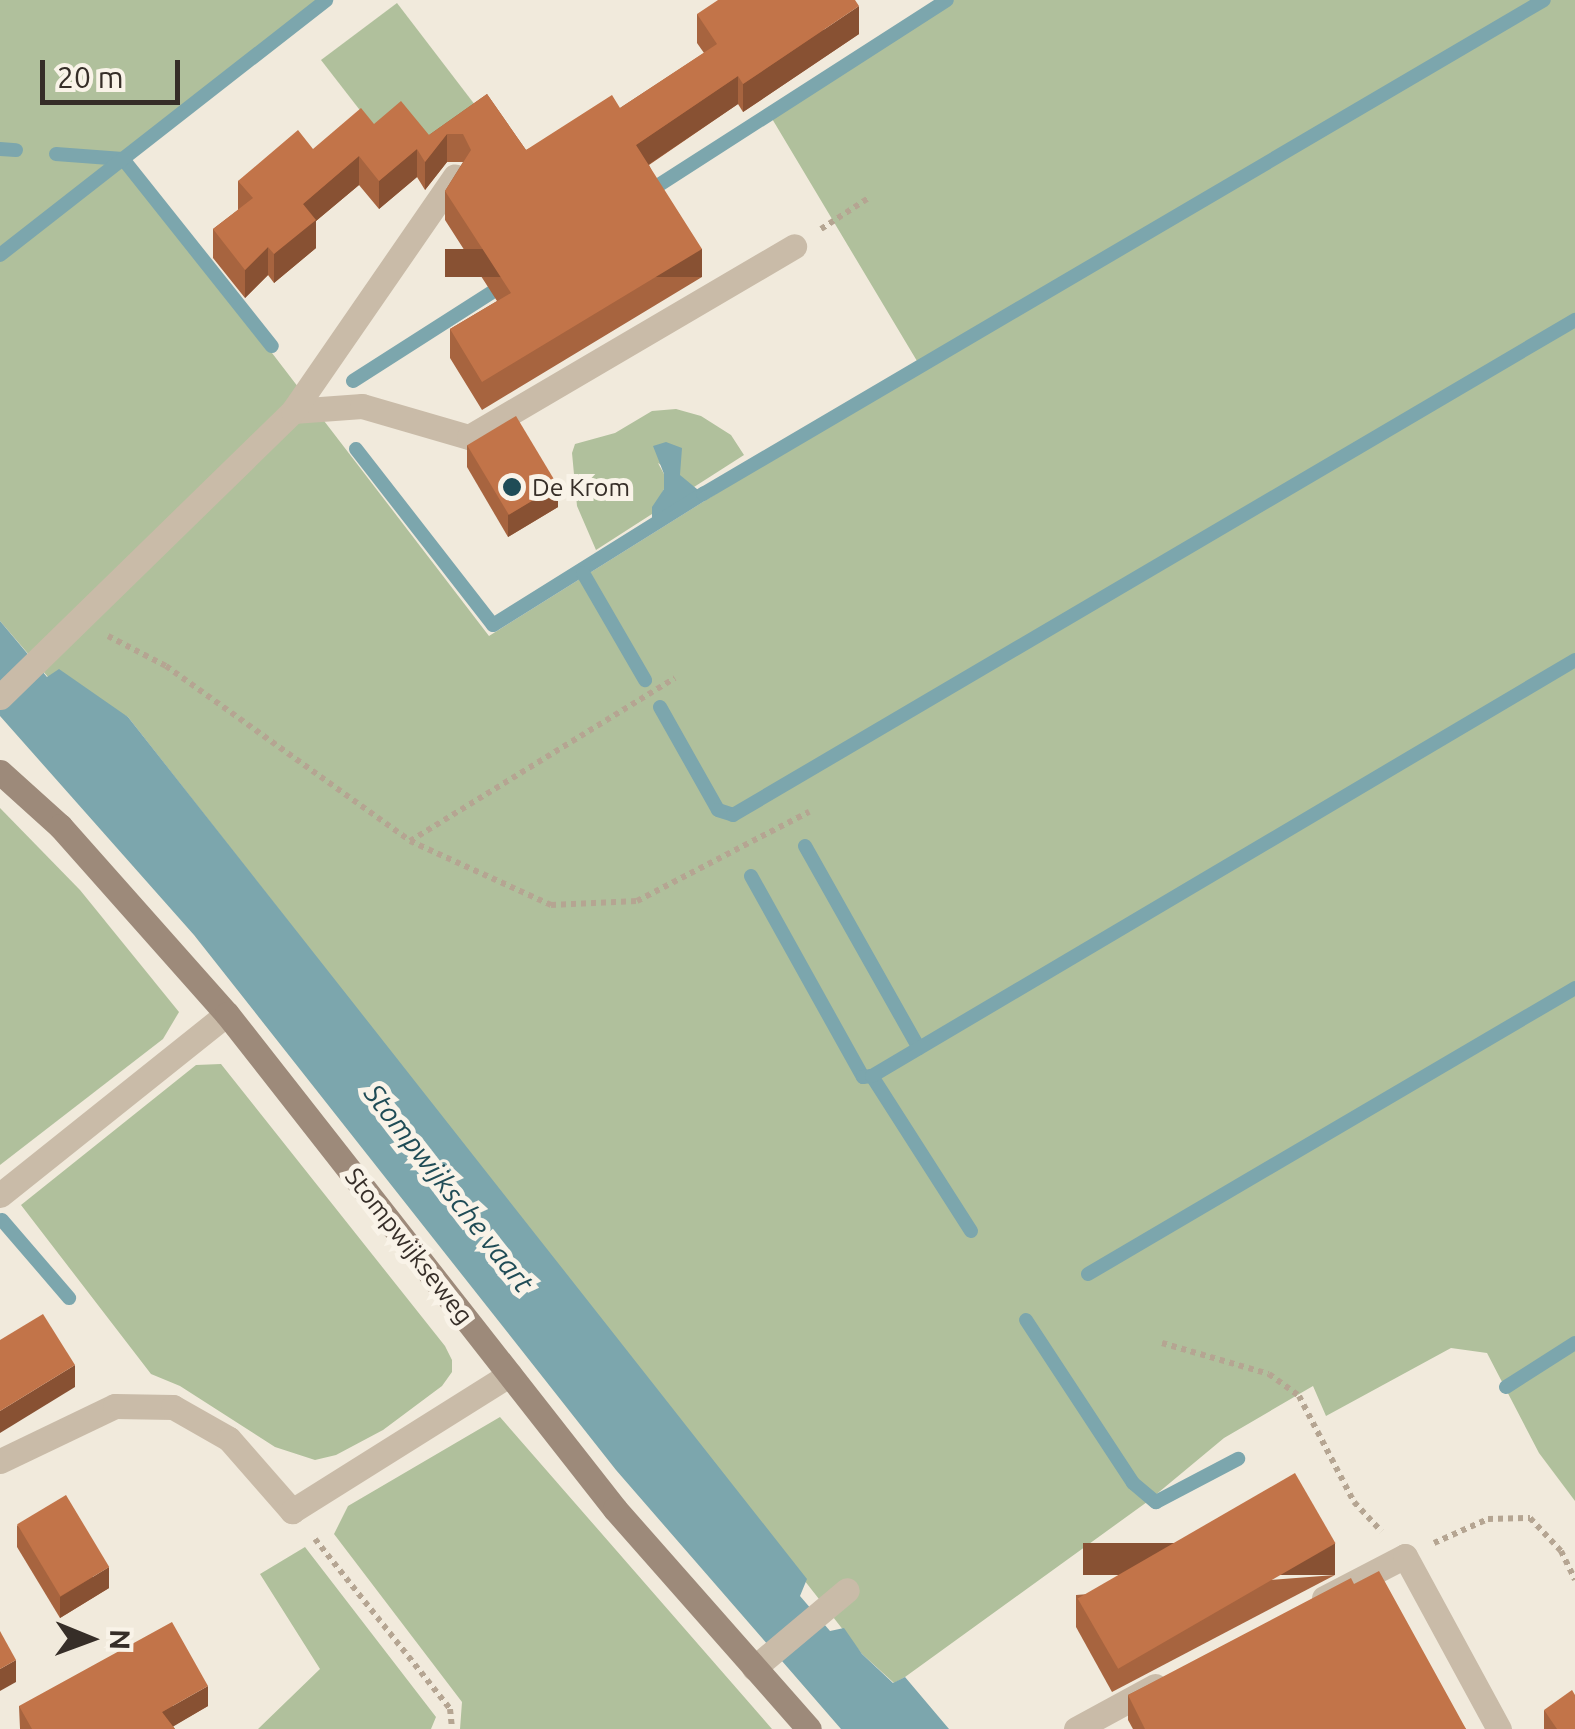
<!DOCTYPE html>
<style>
body{margin:0}
#map{position:relative;width:1575px;height:1729px;overflow:hidden;background:#f1eadc;font-family:Ubuntu,sans-serif}
div>[style]{position:absolute}
[style*='--x']{left:calc(var(--x)*1px);top:calc(var(--y)*1px);width:calc(var(--w)*1px);rotate:calc(var(--a)*1deg)}
.green>*{inset:0;background:#b0c09c}
.water>*{inset:0;background:#7ca6ad}
.stream>*{height:14px;margin:-7px;padding:0 7px;transform-origin:7px;border-radius:7px;background:#7ca6ad}
.path>*{height:6px;margin-top:-3px;transform-origin:0;background:repeating-linear-gradient(90deg,#b5a592 0 5px,transparent 0 10px)}
.lane>*{height:25px;margin:-12.5px;padding:0 12.5px;transform-origin:12.5px;border-radius:12.5px;background:#c9bba8}
.secondary>*{height:25px;margin:-12.5px;padding:0 12.5px;transform-origin:12.5px;border-radius:12.5px;background:#9d8a7a}
.wall>*{inset:0;background:#a7643f}
.shaded-wall>*{inset:0;background:#885133;transform-origin:0 0}
.building>*{inset:0;background:#c27449;transform-origin:0 0}
.dots>*{width:28px;height:28px;translate:-50% -50%;box-sizing:border-box;border:5px solid #f9f3e8;border-radius:50%}
span{translate:-50% -50%;white-space:nowrap;text-align:center;line-height:1.15;-webkit-text-stroke:10px #f9f3e8;paint-order:stroke}
.poi-label{font-size:25px;color:#362e28}
.left{translate:0 -50%;text-align:left}
.street-label{font-size:25px;color:#362e28}
.water-label{font-size:28px;color:#1f4c56;font-style:italic}
.north{position:absolute;left:40px;top:1589px;width:100px;height:100px;-webkit-text-stroke:8px #f9f3e8;paint-order:stroke;rotate:91deg;font-size:28px;font-weight:700;line-height:40px;text-align:center;color:#362e28}
.north::after{content:'';display:block;margin:auto;width:35px;height:45px;background:#362e28;clip-path:polygon(50% 0,100% 100%,50% 72%,0 100%)}
.scale{position:absolute;left:40px;top:60px;width:140px;height:45px;box-sizing:border-box;border:5px solid #362e28;border-top:0;padding-left:12px;font-size:30px;line-height:35px;white-space:nowrap;color:#362e28;-webkit-text-stroke:8px #f9f3e8;paint-order:stroke}
</style>
<div id="map">
<div class="green">
<div style="clip-path:polygon(0 0,323px 0,124px 160px,489px 636px,920px 366px,771px 117px,951px 0,1575px 0,1575px 1501px,1539px 1453px,1487px 1353px,1451px 1348px,1326px 1416px,1313px 1386px,1224px 1438px,1147px 1502px,905px 1677px,894px 1683px,862px 1654px,128px 717px,48px 677px,0 621px)"></div>
<div style="clip-path:polygon(397px 3px,485px 118px,390px 149px,321px 60px)"></div>
<div style="clip-path:polygon(676px 409px,701px 416px,731px 435px,744px 455px,694px 487px,658px 463px,664px 474px,664px 489px,652px 514px,596px 550px,577px 506px,572px 453px,575px 444px,615px 433px,652px 411px)"></div>
<div style="clip-path:polygon(0 808px,80px 890px,179px 1012px,163px 1039px,0 1165px)"></div>
<div style="clip-path:polygon(221px 1064px,445px 1346px,452px 1360px,452px 1372px,442px 1386px,383px 1430px,336px 1455px,315px 1460px,275px 1447px,180px 1386px,151px 1374px,21px 1205px,196px 1065px)"></div>
<div style="clip-path:polygon(500px 1417px,772px 1729px,460px 1729px,462px 1702px,334px 1534px,348px 1506px)"></div>
<div style="clip-path:polygon(305px 1547px,436px 1717px,431px 1729px,258px 1729px,320px 1669px,260px 1574px)"></div>
</div>
<div class="water">
<div style="clip-path:polygon(666px 442px,682px 448px,680px 475px,703px 494px,652px 529px,652px 507px,664px 489px,664px 474px,653px 446px)"></div>
<div style="clip-path:polygon(0 621px,47px 677px,59px 669px,128px 717px,807px 1579px,800px 1596px,830px 1631px,844px 1628px,862px 1654px,893px 1683px,905px 1677px,949px 1729px,841px 1729px,616px 1470px,194px 935px,0 716px)"></div>
</div>
<div class="stream">
<div style="--x:0;--y:149;--w:16;--a:4"></div>
<div style="--x:56;--y:154;--w:67;--a:4.3"></div>
<div style="--x:123;--y:159;--w:239;--a:51.5"></div>
<div style="--x:648;--y:192;--w:355;--a:-32.7"></div>
<div style="--x:0;--y:255;--w:414;--a:-38"></div>
<div style="--x:353;--y:381;--w:184;--a:-32.6"></div>
<div style="--x:356;--y:449;--w:223;--a:52.1"></div>
<div style="--x:493;--y:625;--w:248;--a:-32"></div>
<div style="--x:703;--y:494;--w:975;--a:-30.43"></div>
<div style="--x:583;--y:573;--w:124;--a:59.9"></div>
<div style="--x:660;--y:707;--w:118;--a:60.6"></div>
<div style="--x:718;--y:810;--w:16;--a:18"></div>
<div style="--x:733;--y:815;--w:977;--a:-30.45"></div>
<div style="--x:805;--y:846;--w:232;--a:60.6"></div>
<div style="--x:751;--y:876;--w:230;--a:60.9"></div>
<div style="--x:863;--y:1077;--w:9;--a:-6"></div>
<div style="--x:2;--y:1220;--w:103;--a:49.3"></div>
<div style="--x:971;--y:1231;--w:184;--a:-122.6"></div>
<div style="--x:872;--y:1076;--w:817;--a:-30.61"></div>
<div style="--x:1088;--y:1274;--w:565;--a:-30.42"></div>
<div style="--x:1026;--y:1320;--w:195;--a:56.7"></div>
<div style="--x:1133;--y:1483;--w:30;--a:40"></div>
<div style="--x:1156;--y:1502;--w:93;--a:-27.7"></div>
<div style="--x:1506;--y:1387;--w:82;--a:-32.5"></div>
</div>
<div class="path">
<div style="--x:821;--y:229;--w:59;--a:-33.1"></div>
<div style="--x:108;--y:636;--w:65;--a:27.3"></div>
<div style="--x:166;--y:666;--w:300;--a:35.6"></div>
<div style="--x:410;--y:841;--w:155;--a:24.4"></div>
<div style="--x:551;--y:905;--w:86;--a:-2.7"></div>
<div style="--x:637;--y:901;--w:194;--a:-27.4"></div>
<div style="--x:410;--y:841;--w:311;--a:-31.6"></div>
<div style="--x:1162;--y:1343;--w:111;--a:16.2"></div>
<div style="--x:1269;--y:1374;--w:37;--a:36"></div>
<div style="--x:1299;--y:1396;--w:119;--a:62.6"></div>
<div style="--x:1354;--y:1502;--w:40;--a:47"></div>
<div style="--x:315;--y:1539;--w:217;--a:51.5"></div>
<div style="--x:450;--y:1709;--w:20;--a:84"></div>
<div style="--x:1434;--y:1543;--w:59;--a:-24"></div>
<div style="--x:1488;--y:1519;--w:42;--a:-1.4"></div>
<div style="--x:1530;--y:1518;--w:45;--a:46.8"></div>
<div style="--x:1561;--y:1551;--w:32;--a:64"></div>
</div>
<div class="lane">
<div style="--x:293;--y:411;--w:69;--a:-4.1"></div>
<div style="--x:362;--y:406;--w:111;--a:16.2"></div>
<div style="--x:469;--y:437;--w:377;--a:-30.4"></div>
<div style="--x:0;--y:697;--w:409;--a:-44.3"></div>
<div style="--x:293;--y:411;--w:285;--a:-55.4"></div>
<div style="--x:0;--y:1195;--w:290;--a:-38.6"></div>
<div style="--x:0;--y:1461;--w:127;--a:-25.6"></div>
<div style="--x:115;--y:1406;--w:58;--a:1"></div>
<div style="--x:173;--y:1407;--w:64;--a:29.7"></div>
<div style="--x:229;--y:1439;--w:96;--a:48.8"></div>
<div style="--x:292;--y:1511;--w:257;--a:-32.1"></div>
<div style="--x:1324;--y:1598;--w:91;--a:-27.4"></div>
<div style="--x:1405;--y:1556;--w:197;--a:61.5"></div>
<div style="--x:754;--y:1668;--w:121;--a:-40"></div>
<div style="--x:1076;--y:1729;--w:90;--a:-28.6"></div>
</div>
<div class="secondary">
<div style="--x:0;--y:772;--w:81;--a:42"></div>
<div style="--x:60;--y:826;--w:251;--a:48.4"></div>
<div style="--x:227;--y:1014;--w:629;--a:51.91"></div>
<div style="--x:615;--y:1509;--w:293;--a:48.6"></div>
</div>
<div class="wall">
<div style="clip-path:polygon(697px 14px,859px 34px,743px 112px,738px 104px,649px 165px,702px 277px,482px 410px,450px 358px,450px 329px,497px 301px,445px 220px,445px 191px,463px 162px,447px 162px,425px 190px,417px 177px,379px 209px,359px 185px,316px 221px,316px 248px,274px 283px,268px 275px,245px 298px,213px 258px,213px 229px,238px 210px,238px 181px,374px 124px,429px 135px,487px 94px,526px 150px,620px 108px,704px 53px,697px 43px)"></div>
<div style="clip-path:polygon(467px 445px,558px 507px,508px 537px,467px 467px)"></div>
<div style="clip-path:polygon(17px 1525px,109px 1588px,60px 1618px,17px 1547px)"></div>
<div style="clip-path:polygon(1335px 1575px,1112px 1692px,1076px 1627px,1076px 1595px)"></div>
<div style="clip-path:polygon(1354px 1584px,1466px 1729px,1133px 1729px,1128px 1720px,1128px 1695px)"></div>
<div style="clip-path:polygon(19px 1706px,208px 1706px,173px 1726px,175px 1729px,20px 1729px)"></div>
<div style="clip-path:polygon(1544px 1710px,1575px 1729px,1544px 1729px)"></div>
</div>
<div class="shaded-wall">
<div style="clip-path:polygon(859px 6px,859px 34px,743px 112px,743px 84px)"></div>
<div style="clip-path:polygon(738px 76px,738px 104px,636px 173px,636px 145px)"></div>
<div style="clip-path:polygon(447px 134px,447px 162px,425px 190px,425px 162px)"></div>
<div style="clip-path:polygon(417px 149px,417px 177px,379px 209px,379px 181px)"></div>
<div style="clip-path:polygon(359px 156px,359px 185px,316px 221px,316px 248px,274px 283px,274px 254px,303px 204px)"></div>
<div style="clip-path:polygon(268px 247px,268px 275px,245px 298px,245px 270px)"></div>
<div style="left:702px;top:249px;width:28px;height:257px;rotate:90deg"></div>
<div style="clip-path:polygon(558px 485px,558px 507px,508px 537px,508px 515px)"></div>
<div style="clip-path:polygon(75px 1365px,75px 1387px,0 1433px,0 1411px)"></div>
<div style="left:1335px;top:1543px;width:32px;height:252px;rotate:90deg"></div>
<div style="clip-path:polygon(109px 1567px,109px 1588px,60px 1618px,60px 1597px)"></div>
<div style="clip-path:polygon(16px 1660px,16px 1682px,0 1691px,0 1669px)"></div>
<div style="clip-path:polygon(208px 1686px,208px 1706px,169px 1729px,162px 1712px)"></div>
</div>
<div class="building">
<div style="clip-path:polygon(718px 0,855px 0,859px 6px,743px 84px,738px 76px,636px 145px,702px 249px,482px 382px,450px 329px,511px 293px,445px 191px,471px 150px,463px 134px,447px 134px,425px 162px,417px 149px,379px 181px,359px 156px,303px 204px,316px 220px,274px 254px,268px 247px,245px 270px,213px 229px,253px 198px,238px 181px,298px 130px,313px 149px,361px 108px,374px 124px,401px 101px,429px 135px,487px 94px,526px 150px,612px 95px,620px 108px,717px 44px,697px 14px)"></div>
<div style="left:516px;top:416px;width:81px;height:57px;rotate:59deg"></div>
<div style="clip-path:polygon(43px 1314px,75px 1365px,0 1411px,0 1340px)"></div>
<div style="left:1295px;top:1473px;width:81px;height:251px;rotate:60deg"></div>
<div style="left:66px;top:1495px;width:84px;height:57px;rotate:59deg"></div>
<div style="clip-path:polygon(1379px 1571px,1466px 1729px,1145px 1729px,1128px 1695px,1351px 1578px,1354px 1584px)"></div>
<div style="clip-path:polygon(172px 1622px,208px 1686px,162px 1712px,175px 1729px,32px 1729px,19px 1706px)"></div>
<div style="clip-path:polygon(0 1631px,16px 1660px,0 1669px)"></div>
<div style="clip-path:polygon(1572px 1690px,1575px 1695px,1575px 1729px,1557px 1729px,1544px 1710px)"></div>
</div>
<div class="dots">
<div style="left:512px;top:487px;background:#1f4c56"></div>
</div>
<div class="poi-label">
<span class="left" style="left:532px;top:487px">De Krom</span>
</div>
<div class="street-label">
<span style="left:409px;top:1246px;rotate:52deg">Stompwijkseweg</span>
</div>
<div class="water-label">
<span style="left:449px;top:1188px;rotate:52deg">Stompwijksche vaart</span>
</div>
<div class="north">N</div>
<div class="scale">20 m</div>
</div>
